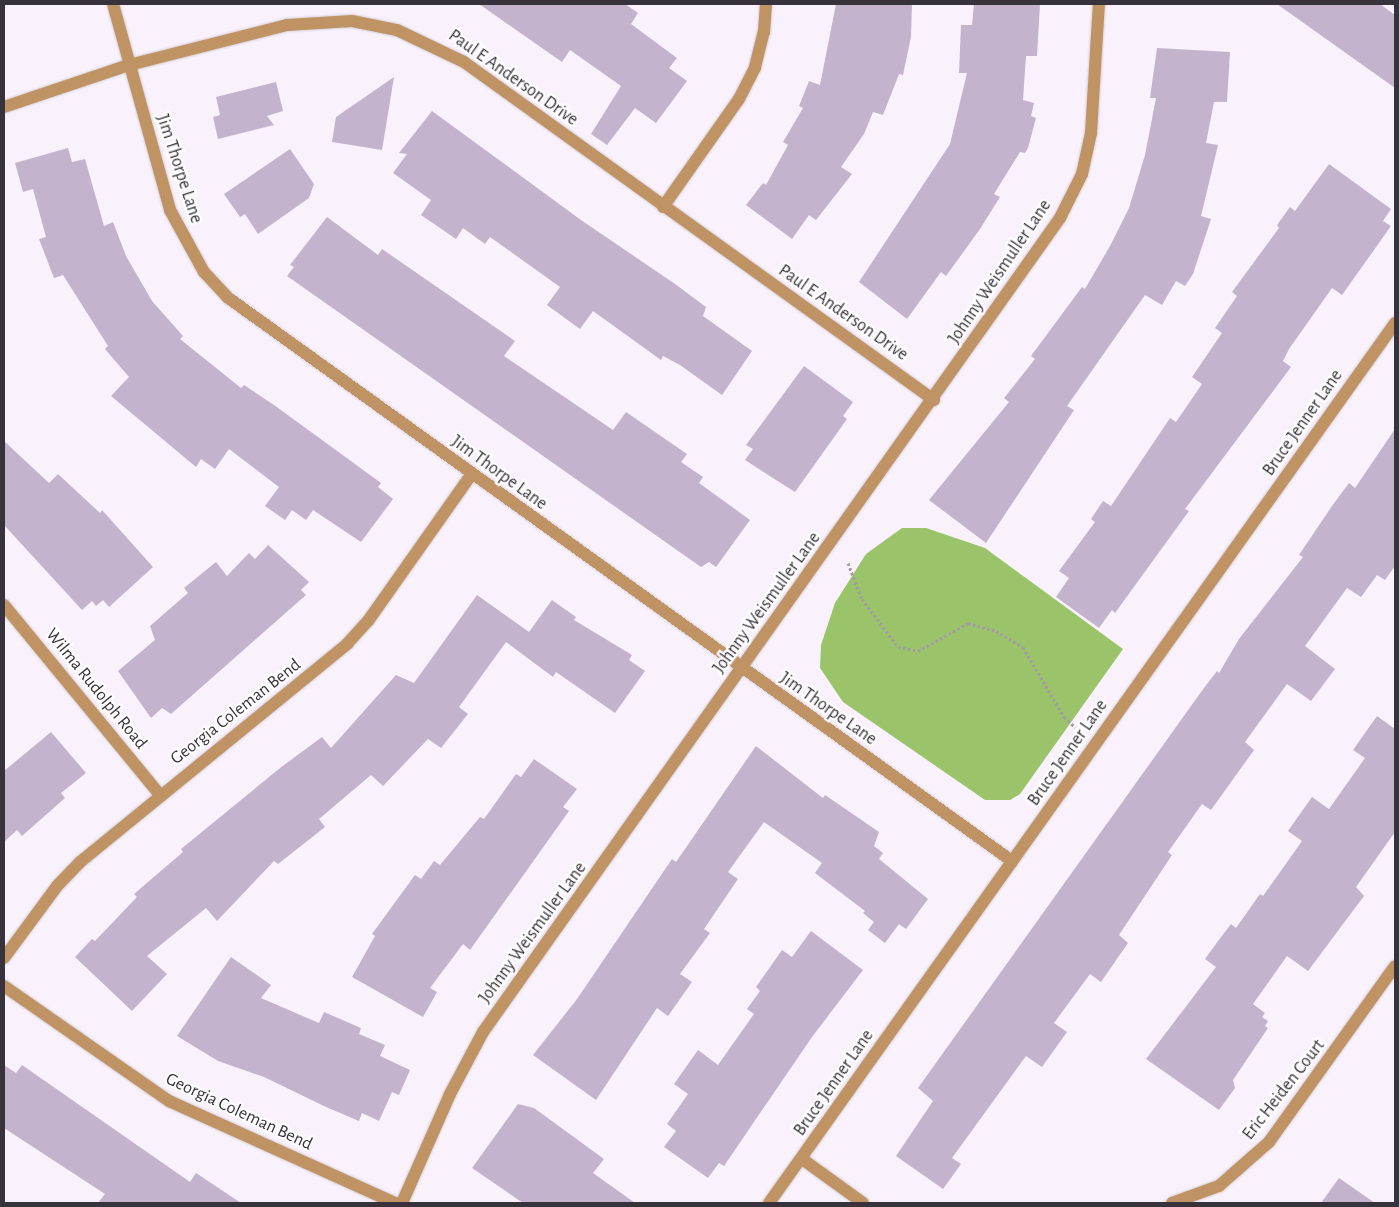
<!DOCTYPE html>
<style>
body{margin:0}
#map{position:relative;width:1399px;height:1207px;overflow:hidden;background:#f9f2fc;font-family:"Alegreya Sans",sans-serif}
div>[style]{position:absolute}
[style*='--x']{left:calc(var(--x)*1px);top:calc(var(--y)*1px);width:calc(var(--w)*1px);rotate:calc(var(--a)*1deg)}
.forest>*{inset:0;background:#9bc36a}
.building>*{inset:0;background:#c3b3cc}
.path>*{height:3px;margin-top:-1.5px;transform-origin:0;background:repeating-linear-gradient(90deg,#a29ba5 0 2.5px,transparent 0 5px)}
.roads{filter:drop-shadow(0 0 1px #d6cfd9) drop-shadow(0 0 1px #d6cfd9)}
.minor>*{height:12px;margin:-6px;padding:0 6px;transform-origin:6px;border-radius:6px;background:#bf9363}
span{translate:-50% -50%;white-space:nowrap;text-align:center;line-height:1.15;-webkit-text-stroke:4.5px #fff;paint-order:stroke}
.street-label{font-size:18px;color:#38323c}
.frame{position:absolute;inset:0;border:5px solid #38323c;pointer-events:none}
</style>
<div id="map">
<div class="forest">
<div style="clip-path:polygon(902px 528px,926px 528px,985px 548px,1123px 649px,1020px 794px,1010px 800px,985px 800px,843px 702px,820px 668px,821px 645px,835px 603px,866px 554px)"></div>
</div>
<div class="building">
<div style="clip-path:polygon(479px 4px,625px 4px,638px 13px,631px 24px,677px 58px,669px 68px,687px 81px,656px 123px,635px 108px,607px 145px,591px 134px,621px 86px,570px 50px,562px 62px)"></div>
<div style="clip-path:polygon(836px 4px,912px 4px,911px 37px,903px 75px,899px 74px,883px 115px,873px 112px,864px 134px,841px 167px,852px 174px,816px 220px,809px 215px,792px 239px,746px 205px,763px 183px,766px 185px,788px 145px,783px 142px,803px 108px,799px 106px,809px 81px,820px 85px)"></div>
<div style="clip-path:polygon(974px 4px,1040px 4px,1037px 56px,1026px 56px,1023px 100px,1034px 103px,1031px 116px,1036px 118px,1028px 148px,1025px 153px,1020px 152px,994px 194px,1000px 197px,980px 229px,946px 276px,941px 272px,907px 319px,859px 282px,950px 144px,967px 73px,959px 73px,961px 25px,972px 25px)"></div>
<div style="clip-path:polygon(1277px 4px,1380px 4px,1395px 15px,1395px 88px)"></div>
<div style="clip-path:polygon(1157px 48px,1230px 52px,1227px 102px,1214px 102px,1206px 143px,1218px 145px,1201px 216px,1211px 219px,1193px 274px,1185px 286px,1176px 281px,1162px 305px,1145px 295px,1067px 406px,1074px 410px,986px 543px,929px 500px,1009px 402px,1004px 398px,1035px 359px,1031px 356px,1082px 287px,1085px 289px,1110px 246px,1129px 208px,1145px 155px,1156px 98px,1150px 98px)"></div>
<div style="clip-path:polygon(394px 77px,382px 150px,332px 142px,336px 117px)"></div>
<div style="clip-path:polygon(276px 82px,283px 111px,267px 116px,274px 125px,218px 139px,213px 117px,220px 115px,216px 97px)"></div>
<div style="clip-path:polygon(432px 111px,581px 220px,675px 284px,706px 307px,703px 316px,752px 351px,722px 395px,680px 365px,663px 356px,661px 360px,593px 311px,580px 329px,547px 305px,560px 287px,490px 237px,485px 244px,463px 228px,456px 239px,421px 215px,431px 200px,393px 173px,407px 154px,399px 153px)"></div>
<div style="clip-path:polygon(68px 148px,72px 162px,85px 159px,104px 226px,113px 222px,126px 256px,152px 301px,183px 336px,180px 339px,241px 388px,244px 385px,274px 405px,381px 483px,378px 487px,393px 499px,361px 542px,313px 510px,306px 520px,292px 510px,285px 520px,265px 506px,279px 487px,229px 449px,215px 469px,201px 459px,196px 467px,111px 396px,129px 377px,105px 349px,108px 346px,63px 275px,54px 278px,39px 239px,46px 237px,33px 189px,23px 192px,15px 163px)"></div>
<div style="clip-path:polygon(290px 149px,314px 184px,309px 198px,258px 234px,245px 214px,240px 217px,224px 194px)"></div>
<div style="clip-path:polygon(1329px 164px,1391px 209px,1383px 221px,1391px 226px,1342px 295px,1332px 288px,1289px 349px,1283px 361px,1291px 367px,1185px 509px,1189px 511px,1115px 613px,1112px 610px,1099px 628px,1056px 597px,1069px 578px,1059px 571px,1095px 522px,1091px 519px,1103px 501px,1111px 506px,1170px 418px,1176px 422px,1202px 384px,1192px 377px,1222px 333px,1215px 328px,1237px 296px,1232px 292px,1279px 228px,1277px 225px,1290px 207px,1295px 211px)"></div>
<div style="clip-path:polygon(327px 217px,378px 255px,382px 249px,515px 341px,504px 356px,560px 394px,613px 430px,626px 412px,687px 454px,681px 462px,703px 477px,699px 483px,750px 520px,716px 567px,709px 562px,701px 567px,287px 276px,294px 267px,290px 265px)"></div>
<div style="clip-path:polygon(804px 366px,853px 402px,843px 416px,847px 419px,795px 492px,745px 460px,753px 449px,746px 445px)"></div>
<div style="clip-path:polygon(1395px 429px,1395px 566px,1385px 580px,1377px 575px,1361px 597px,1347px 588px,1305px 646px,1335px 669px,1311px 701px,1287px 684px,1245px 742px,1254px 750px,1211px 810px,1202px 804px,1168px 852px,1172px 855px,1119px 935px,1128px 943px,1101px 982px,1090px 974px,1054px 1023px,1067px 1032px,1042px 1067px,1026px 1056px,952px 1158px,961px 1164px,943px 1189px,896px 1156px,933px 1101px,918px 1088px,1201px 692px,1217px 671px,1219px 673px,1239px 639px,1303px 557px,1299px 555px,1332px 506px,1349px 483px,1355px 488px)"></div>
<div style="clip-path:polygon(4px 441px,49px 483px,58px 474px,100px 513px,102px 510px,153px 567px,109px 607px,103px 600px,96px 606px,92px 601px,82px 610px,4px 525px)"></div>
<div style="clip-path:polygon(268px 545px,309px 582px,301px 590px,306px 595px,171px 714px,162px 708px,151px 718px,118px 671px,155px 640px,150px 626px,188px 593px,184px 588px,216px 562px,227px 576px,249px 553px,255px 559px)"></div>
<div style="clip-path:polygon(477px 595px,529px 632px,552px 600px,576px 617px,574px 620px,632px 655px,629px 660px,645px 671px,615px 713px,556px 672px,553px 677px,506px 642px,459px 707px,468px 714px,441px 748px,428px 739px,383px 786px,371px 775px,319px 819px,325px 827px,278px 864px,274px 861px,217px 921px,206px 908px,147px 956px,167px 974px,132px 1011px,75px 957px,92px 939px,95px 941px,137px 897px,134px 894px,183px 852px,181px 849px,280px 768px,322px 737px,331px 748px,396px 675px,414px 683px)"></div>
<div style="clip-path:polygon(1377px 716px,1395px 729px,1395px 832px,1356px 887px,1364px 896px,1308px 971px,1287px 956px,1253px 1004px,1265px 1013px,1262px 1017px,1268px 1021px,1265px 1026px,1268px 1028px,1233px 1080px,1235px 1088px,1219px 1110px,1146px 1059px,1216px 967px,1205px 959px,1218px 941px,1231px 924px,1236px 928px,1260px 894px,1263px 896px,1302px 841px,1288px 831px,1312px 797px,1329px 809px,1365px 758px,1353px 750px)"></div>
<div style="clip-path:polygon(51px 732px,86px 773px,61px 793px,65px 798px,22px 836px,17px 830px,4px 842px,4px 771px)"></div>
<div style="clip-path:polygon(756px 746px,823px 798px,825px 795px,879px 832px,874px 846px,883px 853px,879px 859px,928px 899px,906px 929px,899px 924px,885px 943px,868px 930px,874px 922px,863px 913px,865px 911px,815px 873px,822px 863px,764px 822px,728px 872px,738px 879px,704px 929px,710px 933px,680px 974px,692px 982px,668px 1016px,657px 1008px,596px 1100px,533px 1055px,577px 999px,672px 859px,676px 862px)"></div>
<div style="clip-path:polygon(534px 759px,577px 789px,563px 807px,569px 811px,470px 950px,463px 944px,430px 988px,437px 992px,423px 1017px,352px 977px,375px 936px,372px 934px,415px 875px,421px 879px,434px 861px,440px 865px,480px 817px,484px 819px,516px 774px,521px 777px)"></div>
<div style="clip-path:polygon(811px 931px,863px 970px,812px 1037px,724px 1166px,719px 1163px,708px 1178px,664px 1147px,676px 1131px,667px 1124px,688px 1094px,674px 1084px,698px 1050px,718px 1065px,754px 1014px,747px 1009px,760px 991px,756px 987px,782px 950px,792px 957px)"></div>
<div style="clip-path:polygon(231px 957px,271px 985px,261px 998px,319px 1023px,324px 1012px,361px 1028px,359px 1034px,385px 1045px,380px 1056px,410px 1070px,399px 1095px,392px 1092px,379px 1121px,362px 1113px,359px 1121px,326px 1107px,264px 1077px,218px 1061px,177px 1036px)"></div>
<div style="clip-path:polygon(4px 1065px,16px 1073px,22px 1065px,190px 1182px,196px 1173px,241px 1203px,98px 1203px,105px 1194px,4px 1128px)"></div>
<div style="clip-path:polygon(518px 1104px,534px 1108px,604px 1159px,593px 1173px,635px 1203px,523px 1203px,472px 1168px)"></div>
<div style="clip-path:polygon(1339px 1178px,1375px 1203px,1321px 1203px)"></div>
</div>
<div class="path">
<div style="--x:848;--y:563;--w:39;--a:69"></div>
<div style="--x:862;--y:599;--w:60;--a:53.1"></div>
<div style="--x:898;--y:647;--w:20;--a:11"></div>
<div style="--x:918;--y:651;--w:57;--a:-29.2"></div>
<div style="--x:968;--y:623;--w:29;--a:16"></div>
<div style="--x:996;--y:631;--w:31;--a:31"></div>
<div style="--x:1023;--y:647;--w:81;--a:59.6"></div>
<div style="--x:1064;--y:717;--w:15;--a:42"></div>
</div>
<div class="roads">
<div class="minor">
<div style="--x:113;--y:4;--w:214;--a:74.5"></div>
<div style="--x:170;--y:210;--w:71;--a:61.3"></div>
<div style="--x:204;--y:272;--w:34;--a:47"></div>
<div style="--x:227;--y:297;--w:967;--a:35.7"></div>
<div style="--x:4;--y:107;--w:132;--a:-18.6"></div>
<div style="--x:129;--y:65;--w:163;--a:-14.2"></div>
<div style="--x:287;--y:25;--w:65;--a:-3.5"></div>
<div style="--x:352;--y:21;--w:46;--a:11.3"></div>
<div style="--x:397;--y:30;--w:74;--a:25.5"></div>
<div style="--x:464;--y:62;--w:579;--a:35.72"></div>
<div style="--x:663;--y:207;--w:132;--a:-54.9"></div>
<div style="--x:739;--y:99;--w:36;--a:-63"></div>
<div style="--x:755;--y:67;--w:36;--a:-76"></div>
<div style="--x:764;--y:32;--w:28;--a:-86"></div>
<div style="--x:4;--y:605;--w:246;--a:50.6"></div>
<div style="--x:4;--y:958;--w:89;--a:-53.6"></div>
<div style="--x:57;--y:886;--w:33;--a:-46"></div>
<div style="--x:80;--y:862;--w:345;--a:-39.2"></div>
<div style="--x:347;--y:644;--w:31;--a:-48"></div>
<div style="--x:368;--y:621;--w:179;--a:-54.8"></div>
<div style="--x:4;--y:986;--w:201;--a:34.9"></div>
<div style="--x:169;--y:1101;--w:248;--a:24.3"></div>
<div style="--x:802;--y:1159;--w:75;--a:35.8"></div>
<div style="--x:402;--y:1203;--w:119;--a:-66.2"></div>
<div style="--x:450;--y:1094;--w:70;--a:-62"></div>
<div style="--x:483;--y:1032;--w:998;--a:-54.67"></div>
<div style="--x:1060;--y:218;--w:49;--a:-63.4"></div>
<div style="--x:1082;--y:174;--w:42;--a:-77.6"></div>
<div style="--x:1091;--y:133;--w:129;--a:-86.5"></div>
<div style="--x:769;--y:1203;--w:1080;--a:-54.57"></div>
<div style="--x:1172;--y:1203;--w:50;--a:-19.9"></div>
<div style="--x:1219;--y:1186;--w:67;--a:-41.3"></div>
<div style="--x:1269;--y:1142;--w:216;--a:-54.4"></div>
</div>
</div>
<div class="street-label">
<span style="left:513px;top:78px;rotate:35deg">Paul E Anderson Drive</span>
<span style="left:179px;top:169px;rotate:72deg">Jim Thorpe Lane</span>
<span style="left:1000px;top:272px;rotate:-56deg">Johnny Weismuller Lane</span>
<span style="left:843px;top:313px;rotate:35deg">Paul E Anderson Drive</span>
<span style="left:1303px;top:423px;rotate:-55deg">Bruce Jenner Lane</span>
<span style="left:499px;top:473px;rotate:36deg">Jim Thorpe Lane</span>
<span style="left:767px;top:603px;rotate:-54deg">Johnny Weismuller Lane</span>
<span style="left:96px;top:689px;rotate:51deg">Wilma Rudolph Road</span>
<span style="left:828px;top:709px;rotate:35deg">Jim Thorpe Lane</span>
<span style="left:236px;top:712px;rotate:-38deg">Georgia Coleman Bend</span>
<span style="left:1068px;top:753px;rotate:-55deg">Bruce Jenner Lane</span>
<span style="left:533px;top:933px;rotate:-54deg">Johnny Weismuller Lane</span>
<span style="left:834px;top:1083px;rotate:-55deg">Bruce Jenner Lane</span>
<span style="left:1284px;top:1090px;rotate:-52deg">Eric Heiden Court</span>
<span style="left:239px;top:1112px;rotate:25deg">Georgia Coleman Bend</span>
</div>
<div class="frame"></div>
</div>
